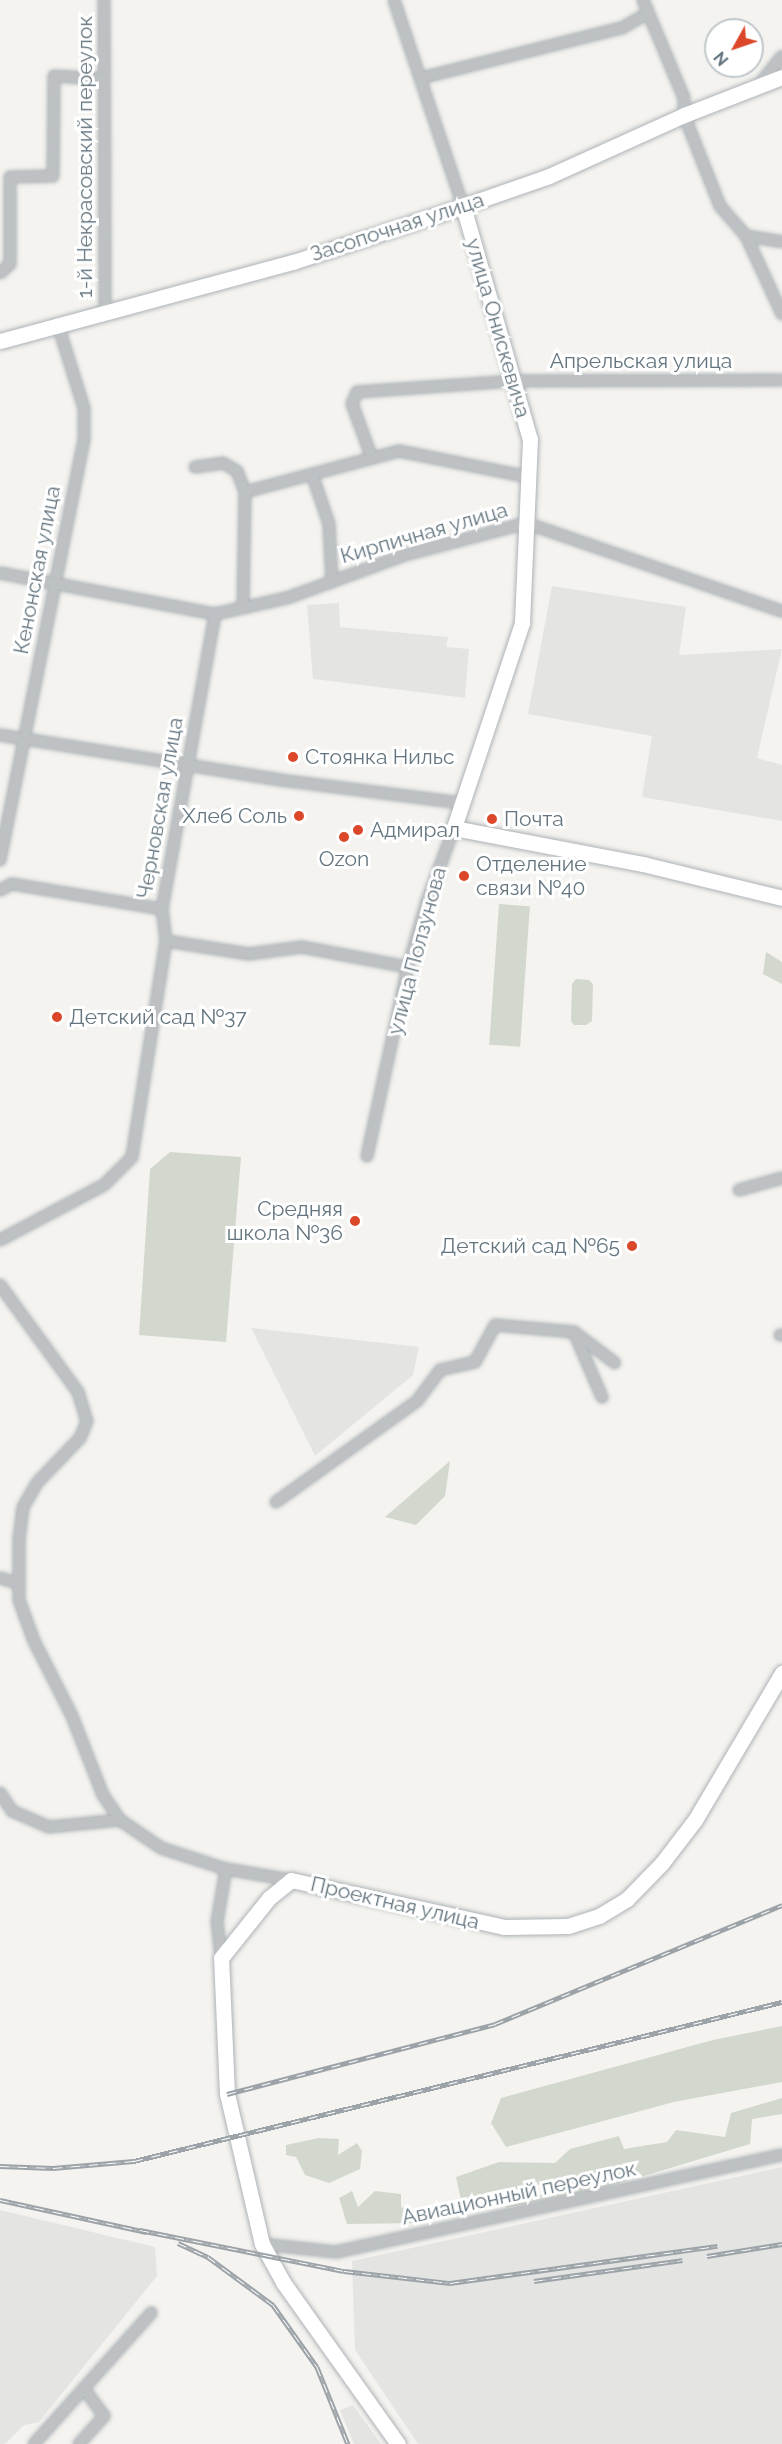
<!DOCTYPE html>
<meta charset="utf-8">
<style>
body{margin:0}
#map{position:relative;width:782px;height:2444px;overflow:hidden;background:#f4f3ef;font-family:Raleway,sans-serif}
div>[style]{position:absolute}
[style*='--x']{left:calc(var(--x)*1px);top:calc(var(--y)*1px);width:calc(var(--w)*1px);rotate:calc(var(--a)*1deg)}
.built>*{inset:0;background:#e4e5e3}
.green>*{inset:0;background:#d3d8cf;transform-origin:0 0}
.roads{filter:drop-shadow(0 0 2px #adb3b7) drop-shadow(0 0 2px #adb3b7)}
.street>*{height:10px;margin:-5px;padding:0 5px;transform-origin:5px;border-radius:5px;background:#bdc1c4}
.secondary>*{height:15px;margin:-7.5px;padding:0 7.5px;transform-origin:7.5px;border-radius:7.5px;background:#fff}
.rail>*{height:5px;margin-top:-2.5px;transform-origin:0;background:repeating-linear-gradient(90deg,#fff 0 9px,#9ca3a8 0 18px);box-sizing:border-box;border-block:2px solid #9ca3a8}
.dots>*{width:16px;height:16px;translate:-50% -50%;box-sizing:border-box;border:3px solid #fff;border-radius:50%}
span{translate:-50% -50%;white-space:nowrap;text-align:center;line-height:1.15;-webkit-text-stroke:6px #fff;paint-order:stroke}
.street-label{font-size:21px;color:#64757f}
.poi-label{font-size:21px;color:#64757f}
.left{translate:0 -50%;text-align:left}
.right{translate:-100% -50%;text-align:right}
.north{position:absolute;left:704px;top:18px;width:60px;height:60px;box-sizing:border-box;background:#fff;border:2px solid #c1c8cc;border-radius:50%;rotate:230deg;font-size:16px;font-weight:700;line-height:24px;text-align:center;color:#64757f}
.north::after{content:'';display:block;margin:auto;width:21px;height:27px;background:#db4728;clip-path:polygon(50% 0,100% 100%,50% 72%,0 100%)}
</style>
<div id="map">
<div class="built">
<div style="clip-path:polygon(552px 586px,686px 607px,679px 655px,782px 649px,757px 758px,782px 765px,782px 821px,642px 797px,652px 736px,528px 714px)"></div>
<div style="clip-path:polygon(339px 603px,340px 627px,448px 637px,446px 647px,469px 649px,465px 698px,313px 679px,307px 605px)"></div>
<div style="clip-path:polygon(251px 1328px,419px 1347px,413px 1375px,315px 1456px)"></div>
<div style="clip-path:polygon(782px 2167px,782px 2444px,418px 2444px,355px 2350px,352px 2261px)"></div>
<div style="clip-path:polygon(0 2210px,155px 2247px,157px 2276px,39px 2422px,24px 2425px,5px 2444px,0 2444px)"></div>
<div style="clip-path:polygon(353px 2405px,381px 2444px,354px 2444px,340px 2410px)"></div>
</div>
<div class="green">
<div style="left:499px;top:904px;width:31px;height:141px;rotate:4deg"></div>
<div style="clip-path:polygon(766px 952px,782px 962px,782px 984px,763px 974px)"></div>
<div style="clip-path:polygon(576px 979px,589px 980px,593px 984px,592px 1021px,586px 1025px,574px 1025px,571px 1021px,572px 984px)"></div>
<div style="clip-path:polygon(170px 1152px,241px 1157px,226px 1342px,139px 1335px,150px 1169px)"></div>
<div style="clip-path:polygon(450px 1461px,445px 1496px,416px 1525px,385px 1517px)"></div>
<div style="clip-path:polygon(782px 2026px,782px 2082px,674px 2102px,506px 2147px,491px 2123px,501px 2098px,713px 2040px)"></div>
<div style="clip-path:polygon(782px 2098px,782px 2114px,752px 2119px,750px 2144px,597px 2190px,506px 2208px,505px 2203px,578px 2187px,567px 2179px,461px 2200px,456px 2177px,499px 2162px,555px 2163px,570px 2149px,619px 2136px,624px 2149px,667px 2142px,676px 2130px,725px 2137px,731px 2113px)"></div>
<div style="clip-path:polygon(319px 2138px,339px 2139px,338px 2155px,357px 2143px,362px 2151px,360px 2169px,329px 2183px,305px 2175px,296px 2157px,286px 2155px,286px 2145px)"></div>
<div style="clip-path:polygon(352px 2191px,358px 2207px,375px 2191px,401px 2194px,401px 2207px,421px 2213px,422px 2223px,347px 2224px,339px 2198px)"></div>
</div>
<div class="roads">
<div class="street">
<div style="--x:104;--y:0;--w:313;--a:89.8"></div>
<div style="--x:394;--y:0;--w:217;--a:71.5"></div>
<div style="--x:643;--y:0;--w:106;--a:67.3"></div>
<div style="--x:684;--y:98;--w:17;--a:90"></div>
<div style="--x:684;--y:115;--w:98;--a:68.4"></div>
<div style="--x:720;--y:206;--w:40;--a:49"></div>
<div style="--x:746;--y:236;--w:86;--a:65.2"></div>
<div style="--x:421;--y:78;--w:207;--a:-14"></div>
<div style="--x:622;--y:28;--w:30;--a:-30"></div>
<div style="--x:758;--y:86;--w:38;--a:-51"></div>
<div style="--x:746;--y:236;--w:36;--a:9"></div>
<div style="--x:0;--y:273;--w:13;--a:-42"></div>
<div style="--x:10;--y:264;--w:87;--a:-90"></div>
<div style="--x:10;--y:177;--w:43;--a:-1.3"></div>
<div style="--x:53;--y:176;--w:100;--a:-89.4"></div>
<div style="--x:54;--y:76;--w:50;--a:3.4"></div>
<div style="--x:372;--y:458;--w:58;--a:-110.3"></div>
<div style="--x:352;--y:404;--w:13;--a:-67"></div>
<div style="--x:357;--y:392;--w:156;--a:-4"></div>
<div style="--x:513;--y:381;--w:269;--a:-0.2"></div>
<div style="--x:195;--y:467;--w:28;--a:-8"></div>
<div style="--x:223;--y:463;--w:16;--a:30"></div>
<div style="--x:237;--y:471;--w:22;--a:69"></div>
<div style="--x:245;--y:492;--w:116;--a:91"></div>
<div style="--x:312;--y:474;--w:53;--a:71.2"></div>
<div style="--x:329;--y:524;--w:58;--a:87"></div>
<div style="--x:245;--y:492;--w:159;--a:-14.9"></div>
<div style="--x:399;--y:451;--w:133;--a:11.3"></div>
<div style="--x:0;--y:573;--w:219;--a:10.8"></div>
<div style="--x:215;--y:614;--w:74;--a:-12.5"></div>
<div style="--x:287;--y:598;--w:126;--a:-20"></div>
<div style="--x:405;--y:555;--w:125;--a:-14.8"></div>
<div style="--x:526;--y:523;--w:271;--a:19"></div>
<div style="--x:0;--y:735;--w:284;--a:9.1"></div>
<div style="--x:280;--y:780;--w:182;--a:7.2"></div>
<div style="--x:0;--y:860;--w:429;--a:-78.7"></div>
<div style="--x:84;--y:439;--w:31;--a:-90"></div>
<div style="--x:84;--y:408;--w:87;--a:-107.4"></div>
<div style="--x:0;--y:890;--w:13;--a:-27"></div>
<div style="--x:12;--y:884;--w:152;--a:9.5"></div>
<div style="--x:166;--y:941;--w:84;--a:8.9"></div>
<div style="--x:249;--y:954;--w:53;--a:-7.5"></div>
<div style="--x:302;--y:947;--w:108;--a:10.7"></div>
<div style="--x:367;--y:1156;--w:193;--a:-77.8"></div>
<div style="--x:408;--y:967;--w:69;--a:-73.9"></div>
<div style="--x:427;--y:901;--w:78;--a:-69.7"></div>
<div style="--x:739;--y:1190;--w:45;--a:-15.6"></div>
<div style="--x:0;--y:1240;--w:118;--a:-27.9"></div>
<div style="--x:104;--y:1185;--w:40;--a:-45"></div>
<div style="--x:132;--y:1157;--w:219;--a:-81.1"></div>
<div style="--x:166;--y:941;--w:32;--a:-97"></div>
<div style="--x:162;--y:909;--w:300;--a:-79.8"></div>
<div style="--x:0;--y:1285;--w:132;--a:53.9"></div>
<div style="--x:78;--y:1392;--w:30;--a:73"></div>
<div style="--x:87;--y:1421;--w:18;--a:112"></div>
<div style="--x:80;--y:1438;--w:62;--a:133.7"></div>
<div style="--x:37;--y:1483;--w:28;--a:120"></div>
<div style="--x:23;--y:1507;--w:31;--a:97"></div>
<div style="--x:19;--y:1538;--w:62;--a:90"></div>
<div style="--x:19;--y:1600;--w:44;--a:69.9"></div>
<div style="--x:34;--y:1641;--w:84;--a:63.1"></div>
<div style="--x:72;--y:1716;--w:85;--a:68.6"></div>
<div style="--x:103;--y:1795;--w:30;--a:56"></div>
<div style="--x:120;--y:1820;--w:50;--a:34.3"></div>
<div style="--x:161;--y:1848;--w:68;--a:17.9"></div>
<div style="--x:574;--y:1332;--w:71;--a:66.7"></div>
<div style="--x:780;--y:1335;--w:2;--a:0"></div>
<div style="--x:276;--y:1502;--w:173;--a:-35.6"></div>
<div style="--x:417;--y:1401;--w:39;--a:-53"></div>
<div style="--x:440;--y:1370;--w:36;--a:-13"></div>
<div style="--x:475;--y:1362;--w:42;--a:-61.6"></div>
<div style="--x:495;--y:1325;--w:79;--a:5.1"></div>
<div style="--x:574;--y:1332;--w:51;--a:37.1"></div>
<div style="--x:0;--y:1578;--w:19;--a:16"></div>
<div style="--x:0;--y:1793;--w:22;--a:56"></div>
<div style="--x:12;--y:1811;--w:40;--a:23.4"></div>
<div style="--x:49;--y:1827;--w:71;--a:-5.6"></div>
<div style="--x:221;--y:1958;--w:36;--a:-96"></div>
<div style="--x:217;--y:1922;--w:54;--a:-80.4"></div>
<div style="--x:226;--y:1869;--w:66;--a:9.6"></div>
<div style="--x:262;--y:2244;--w:74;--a:6.2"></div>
<div style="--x:336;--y:2252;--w:456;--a:-12.3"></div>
<div style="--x:34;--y:2444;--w:176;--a:-48.2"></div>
<div style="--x:79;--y:2444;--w:38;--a:-48"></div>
<div style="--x:104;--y:2416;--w:34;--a:-126"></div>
</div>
<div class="secondary">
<div style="--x:463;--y:206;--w:242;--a:74"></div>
<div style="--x:530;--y:439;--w:184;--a:92.5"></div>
<div style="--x:522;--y:623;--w:216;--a:108.4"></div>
<div style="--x:454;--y:828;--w:192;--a:10.8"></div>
<div style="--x:643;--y:864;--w:143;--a:13.7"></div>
<div style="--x:0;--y:341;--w:303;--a:-15.1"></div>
<div style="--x:293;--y:262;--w:179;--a:-18.2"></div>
<div style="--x:463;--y:206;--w:91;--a:-19.2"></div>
<div style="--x:549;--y:176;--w:148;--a:-24.3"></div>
<div style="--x:684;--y:115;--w:105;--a:-21.2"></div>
<div style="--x:398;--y:2444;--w:199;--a:-125.4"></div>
<div style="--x:283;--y:2282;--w:43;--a:-118.9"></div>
<div style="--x:262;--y:2244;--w:154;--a:-103.1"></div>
<div style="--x:227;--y:2094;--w:136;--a:-92.5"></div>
<div style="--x:221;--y:1958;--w:77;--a:-51.3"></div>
<div style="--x:269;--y:1898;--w:28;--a:-39"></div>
<div style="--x:291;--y:1880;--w:218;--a:12.4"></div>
<div style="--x:504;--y:1927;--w:64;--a:-0.9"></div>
<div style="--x:568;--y:1926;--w:33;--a:-18"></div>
<div style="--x:599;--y:1916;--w:33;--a:-31"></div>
<div style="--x:627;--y:1899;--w:50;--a:-45.8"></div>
<div style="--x:662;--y:1863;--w:54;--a:-52.5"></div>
<div style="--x:695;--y:1820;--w:171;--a:-59.4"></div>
</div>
</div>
<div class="rail">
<div style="--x:227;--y:2094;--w:277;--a:-14.6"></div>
<div style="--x:495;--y:2024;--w:311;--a:-22.5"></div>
<div style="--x:0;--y:2166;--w:53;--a:2.2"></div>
<div style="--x:53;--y:2168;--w:81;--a:-4.9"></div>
<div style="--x:134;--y:2161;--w:667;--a:-13.79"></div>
<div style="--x:0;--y:2200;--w:150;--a:12.3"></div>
<div style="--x:140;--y:2230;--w:208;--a:11.4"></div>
<div style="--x:344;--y:2271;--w:107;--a:6.5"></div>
<div style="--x:450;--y:2283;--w:270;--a:-7.9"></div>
<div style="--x:178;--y:2243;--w:33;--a:25"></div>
<div style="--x:208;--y:2257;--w:81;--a:36.4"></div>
<div style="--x:273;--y:2305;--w:76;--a:54.6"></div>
<div style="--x:317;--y:2367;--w:83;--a:68.1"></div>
<div style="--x:707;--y:2256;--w:76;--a:-9.1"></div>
<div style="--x:534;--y:2281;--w:150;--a:-8"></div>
</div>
<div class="dots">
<div style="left:293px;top:757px;background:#db4728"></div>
<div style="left:299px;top:816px;background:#db4728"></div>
<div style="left:492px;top:819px;background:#db4728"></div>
<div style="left:358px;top:830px;background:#db4728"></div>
<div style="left:344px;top:837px;background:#db4728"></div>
<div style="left:464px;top:876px;background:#db4728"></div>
<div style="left:57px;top:1017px;background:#db4728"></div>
<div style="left:355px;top:1221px;background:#db4728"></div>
<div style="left:632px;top:1246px;background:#db4728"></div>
</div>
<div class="street-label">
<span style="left:85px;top:157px;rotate:-90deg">1-й Некрасовский переулок</span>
<span style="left:397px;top:227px;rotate:-18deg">Засопочная улица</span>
<span style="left:498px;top:328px;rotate:74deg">улица Онискевича</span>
<span style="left:641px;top:361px">Апрельская улица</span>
<span style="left:424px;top:533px;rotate:-16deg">Кирпичная улица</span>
<span style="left:37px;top:570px;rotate:-79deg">Кенонская улица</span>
<span style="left:160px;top:808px;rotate:-80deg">Черновская улица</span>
<span style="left:417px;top:951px;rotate:-75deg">улица Ползунова</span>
<span style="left:395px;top:1903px;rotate:13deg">Проектная улица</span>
<span style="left:519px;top:2193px;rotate:-12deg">Авиационный переулок</span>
</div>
<div class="poi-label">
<span class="left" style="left:305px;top:757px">Стоянка Нильс</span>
<span class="right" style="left:287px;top:816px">Хлеб Соль</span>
<span class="left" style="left:504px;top:819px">Почта</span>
<span class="left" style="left:370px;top:830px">Адмирал</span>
<span style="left:344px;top:859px">Ozon</span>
<span class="left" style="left:476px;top:876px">Отделение<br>связи №40</span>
<span class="left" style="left:69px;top:1017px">Детский сад №37</span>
<span class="right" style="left:343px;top:1221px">Средняя<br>школа №36</span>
<span class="right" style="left:620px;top:1246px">Детский сад №65</span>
</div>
<div class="north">N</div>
</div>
